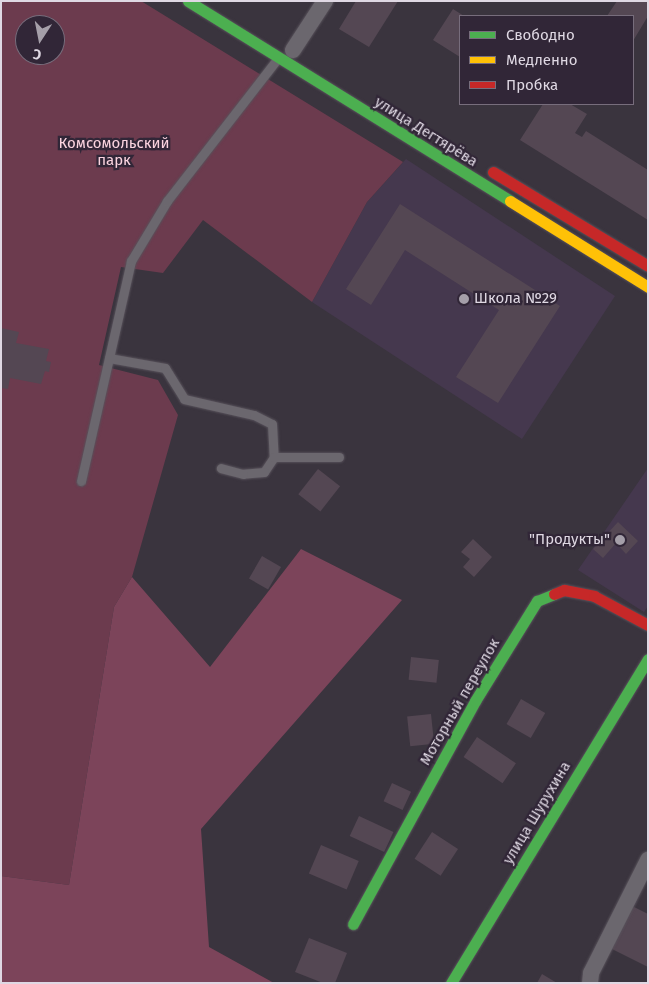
<!DOCTYPE html>
<meta charset="utf-8">
<style>
body{margin:0}
#map{position:relative;width:649px;height:984px;overflow:hidden;background:#3a343e;font-family:"Fira Sans",sans-serif}
div>[style]{position:absolute}
[style*='--x']{left:calc(var(--x)*1px);top:calc(var(--y)*1px);width:calc(var(--w)*1px);rotate:calc(var(--a)*1deg)}
.built>*{inset:0;background:#45384e}
.green>*{inset:0;background:#6c3b4e}
.forest>*{inset:0;background:#7c445a}
.building>*{inset:0;background:#544753;transform-origin:0 0}
.roads{filter:drop-shadow(0 0 1px #57515a) drop-shadow(0 0 1px #57515a)}
.lane>*{height:9px;margin:-4.5px;padding:0 4.5px;transform-origin:4.5px;border-radius:4.5px;background:#6b676e}
.street>*{height:16px;margin:-8px;padding:0 8px;transform-origin:8px;border-radius:8px;background:#6b676e}
.fast>*{height:11px;margin:-5.5px;padding:0 5.5px;transform-origin:5.5px;border-radius:5.5px;background:#4caf50}
.slow>*{height:11px;margin:-5.5px;padding:0 5.5px;transform-origin:5.5px;border-radius:5.5px;background:#ffc107}
.jam>*{height:11px;margin:-5.5px;padding:0 5.5px;transform-origin:5.5px;border-radius:5.5px;background:#c62828}
.dots>*{width:14px;height:14px;translate:-50% -50%;box-sizing:border-box;border:2px solid #312637;border-radius:50%}
span{translate:-50% -50%;white-space:nowrap;text-align:center;line-height:1.15;-webkit-text-stroke:4.5px #312637;paint-order:stroke}
.street-label{font-size:15px;color:#dfd8e3}
.park-label{font-size:15px;color:#fbd3df}
.poi-label{font-size:15px;color:#dfd8e3}
.left{translate:0 -50%;text-align:left}
.right{translate:-100% -50%;text-align:right}
.frame{position:absolute;inset:0;border:2px solid #dfd8e3;pointer-events:none}
.legend{position:absolute;left:459px;top:15px;width:175px;height:90px;box-sizing:border-box;background:#312637;border:1px solid #776d7c;margin:0;padding:6px 9px;list-style:none;font-size:15px;color:#dfd8e3}
.legend li{display:flex;align-items:center;gap:10px;height:25px}
.legend b{width:25px;border:1px solid #776d7c}
.north{position:absolute;left:15px;top:15px;width:50px;height:50px;box-sizing:border-box;background:#312637;border:1px solid #776d7c;border-radius:50%;rotate:191deg;font-size:14px;font-weight:700;line-height:20px;text-align:center;color:#dfd8e3}
.north::after{content:'';display:block;margin:auto;width:18px;height:22px;background:#a59fa9;clip-path:polygon(50% 0,100% 100%,50% 72%,0 100%)}
</style>
<div id="map">
<div class="built">
<div style="clip-path:polygon(406px 159px,615px 296px,522px 439px,312px 302px,367px 202px)"></div>
<div style="clip-path:polygon(648px 468px,648px 606px,644px 612px,578px 570px)"></div>
</div>
<div class="green">
<div style="clip-path:polygon(evenodd,1px 1px,141px 1px,403px 162px,367px 202px,312px 302px,203px 220px,163px 273px,121px 267px,99px 365px,158px 380px,178px 415px,132px 577px,114px 607px,69px 885px,1px 876px,1px 1px,25px 25px,55px 25px,55px 55px,25px 55px,25px 25px)"></div>
</div>
<div class="forest">
<div style="clip-path:polygon(301px 549px,402px 600px,201px 829px,209px 947px,274px 983px,1px 983px,1px 876px,69px 885px,114px 607px,132px 577px,210px 667px)"></div>
</div>
<div class="building">
<div style="clip-path:polygon(356px 1px,398px 1px,369px 47px,339px 29px)"></div>
<div style="clip-path:polygon(617px 1px,648px 1px,648px 16px,633px 41px,633px 16px,607px 16px)"></div>
<div style="clip-path:polygon(453px 9px,464px 16px,460px 16px,460px 57px,433px 40px)"></div>
<div style="clip-path:polygon(543px 104px,570px 104px,587px 114px,575px 133px,582px 137px,586px 131px,648px 170px,648px 220px,520px 140px)"></div>
<div style="clip-path:polygon(400px 204px,560px 306px,498px 403px,456px 377px,499px 310px,405px 250px,371px 305px,346px 289px)"></div>
<div style="clip-path:polygon(1px 328px,19px 332px,16px 343px,49px 349px,46px 361px,51px 362px,49px 372px,45px 371px,41px 384px,10px 378px,8px 389px,1px 388px)"></div>
<div style="left:318px;top:469px;width:28px;height:32px;rotate:38deg"></div>
<div style="clip-path:polygon(618px 522px,638px 541px,626px 554px,616px 543px,603px 558px,593px 549px)"></div>
<div style="clip-path:polygon(473px 539px,492px 557px,474px 577px,463px 567px,470px 559px,461px 552px)"></div>
<div style="left:262px;top:556px;width:22px;height:26px;rotate:30deg"></div>
<div style="left:411px;top:657px;width:28px;height:23px;rotate:6deg"></div>
<div style="left:521px;top:699px;width:28px;height:29px;rotate:30deg"></div>
<div style="left:431px;top:714px;width:30px;height:24px;rotate:84deg"></div>
<div style="left:477px;top:737px;width:47px;height:24px;rotate:34deg"></div>
<div style="left:392px;top:783px;width:21px;height:20px;rotate:25deg"></div>
<div style="left:359px;top:816px;width:38px;height:22px;rotate:25deg"></div>
<div style="left:432px;top:832px;width:31px;height:32px;rotate:33deg"></div>
<div style="left:321px;top:845px;width:41px;height:31px;rotate:23deg"></div>
<div style="clip-path:polygon(632px 906px,648px 914px,648px 967px,610px 948px)"></div>
<div style="clip-path:polygon(309px 938px,347px 953px,335px 983px,323px 983px,295px 972px)"></div>
<div style="clip-path:polygon(542px 974px,557px 983px,537px 983px)"></div>
</div>
<div class="roads">
<div class="lane">
<div style="--x:109;--y:358;--w:57;--a:10.1"></div>
<div style="--x:165;--y:368;--w:36;--a:58"></div>
<div style="--x:184;--y:399;--w:72;--a:12.9"></div>
<div style="--x:254;--y:415;--w:20;--a:27"></div>
<div style="--x:272;--y:424;--w:33;--a:87"></div>
<div style="--x:274;--y:457;--w:18;--a:124"></div>
<div style="--x:264;--y:472;--w:21;--a:175"></div>
<div style="--x:243;--y:474;--w:23;--a:-165"></div>
<div style="--x:274;--y:457;--w:65;--a:0"></div>
<div style="--x:81;--y:481;--w:226;--a:-77.2"></div>
<div style="--x:131;--y:261;--w:70;--a:-59"></div>
<div style="--x:167;--y:201;--w:181;--a:-52.2"></div>
</div>
<div class="street">
<div style="--x:293;--y:50;--w:59;--a:-56.9"></div>
<div style="--x:590;--y:983;--w:10;--a:-84"></div>
<div style="--x:591;--y:973;--w:127;--a:-63.2"></div>
</div>
<div class="fast">
<div style="--x:188;--y:1;--w:379;--a:31.8"></div>
<div style="--x:353;--y:924;--w:254;--a:-61.3"></div>
<div style="--x:475;--y:701;--w:118;--a:-58.2"></div>
<div style="--x:537;--y:601;--w:18;--a:-22"></div>
<div style="--x:451;--y:983;--w:379;--a:-58.7"></div>
</div>
<div class="slow">
<div style="--x:510;--y:201;--w:163;--a:31.9"></div>
</div>
<div class="jam">
<div style="--x:493;--y:172;--w:181;--a:31.2"></div>
<div style="--x:554;--y:594;--w:11;--a:-22"></div>
<div style="--x:564;--y:590;--w:31;--a:11"></div>
<div style="--x:594;--y:596;--w:61;--a:28.2"></div>
</div>
</div>
<div class="dots">
<div style="left:464px;top:299px;background:#a59fa9"></div>
<div style="left:620px;top:540px;background:#a59fa9"></div>
</div>
<div class="street-label">
<span style="left:426px;top:132px;rotate:32deg">улица Дегтярёва</span>
<span style="left:460px;top:702px;rotate:-60deg">Моторный переулок</span>
<span style="left:537px;top:813px;rotate:-59deg">улица Шурухина</span>
</div>
<div class="park-label">
<span style="left:114px;top:152px">Комсомольский<br>парк</span>
</div>
<div class="poi-label">
<span class="left" style="left:474px;top:299px">Школа №29</span>
<span class="right" style="left:610px;top:540px">"Продукты"</span>
</div>
<div class="frame"></div>
<ul class="legend">
<li><b style="height:6px;background:#4caf50"></b>Свободно</li>
<li><b style="height:6px;background:#ffc107"></b>Медленно</li>
<li><b style="height:6px;background:#c62828"></b>Пробка</li>
</ul>
<div class="north">С</div>
</div>
